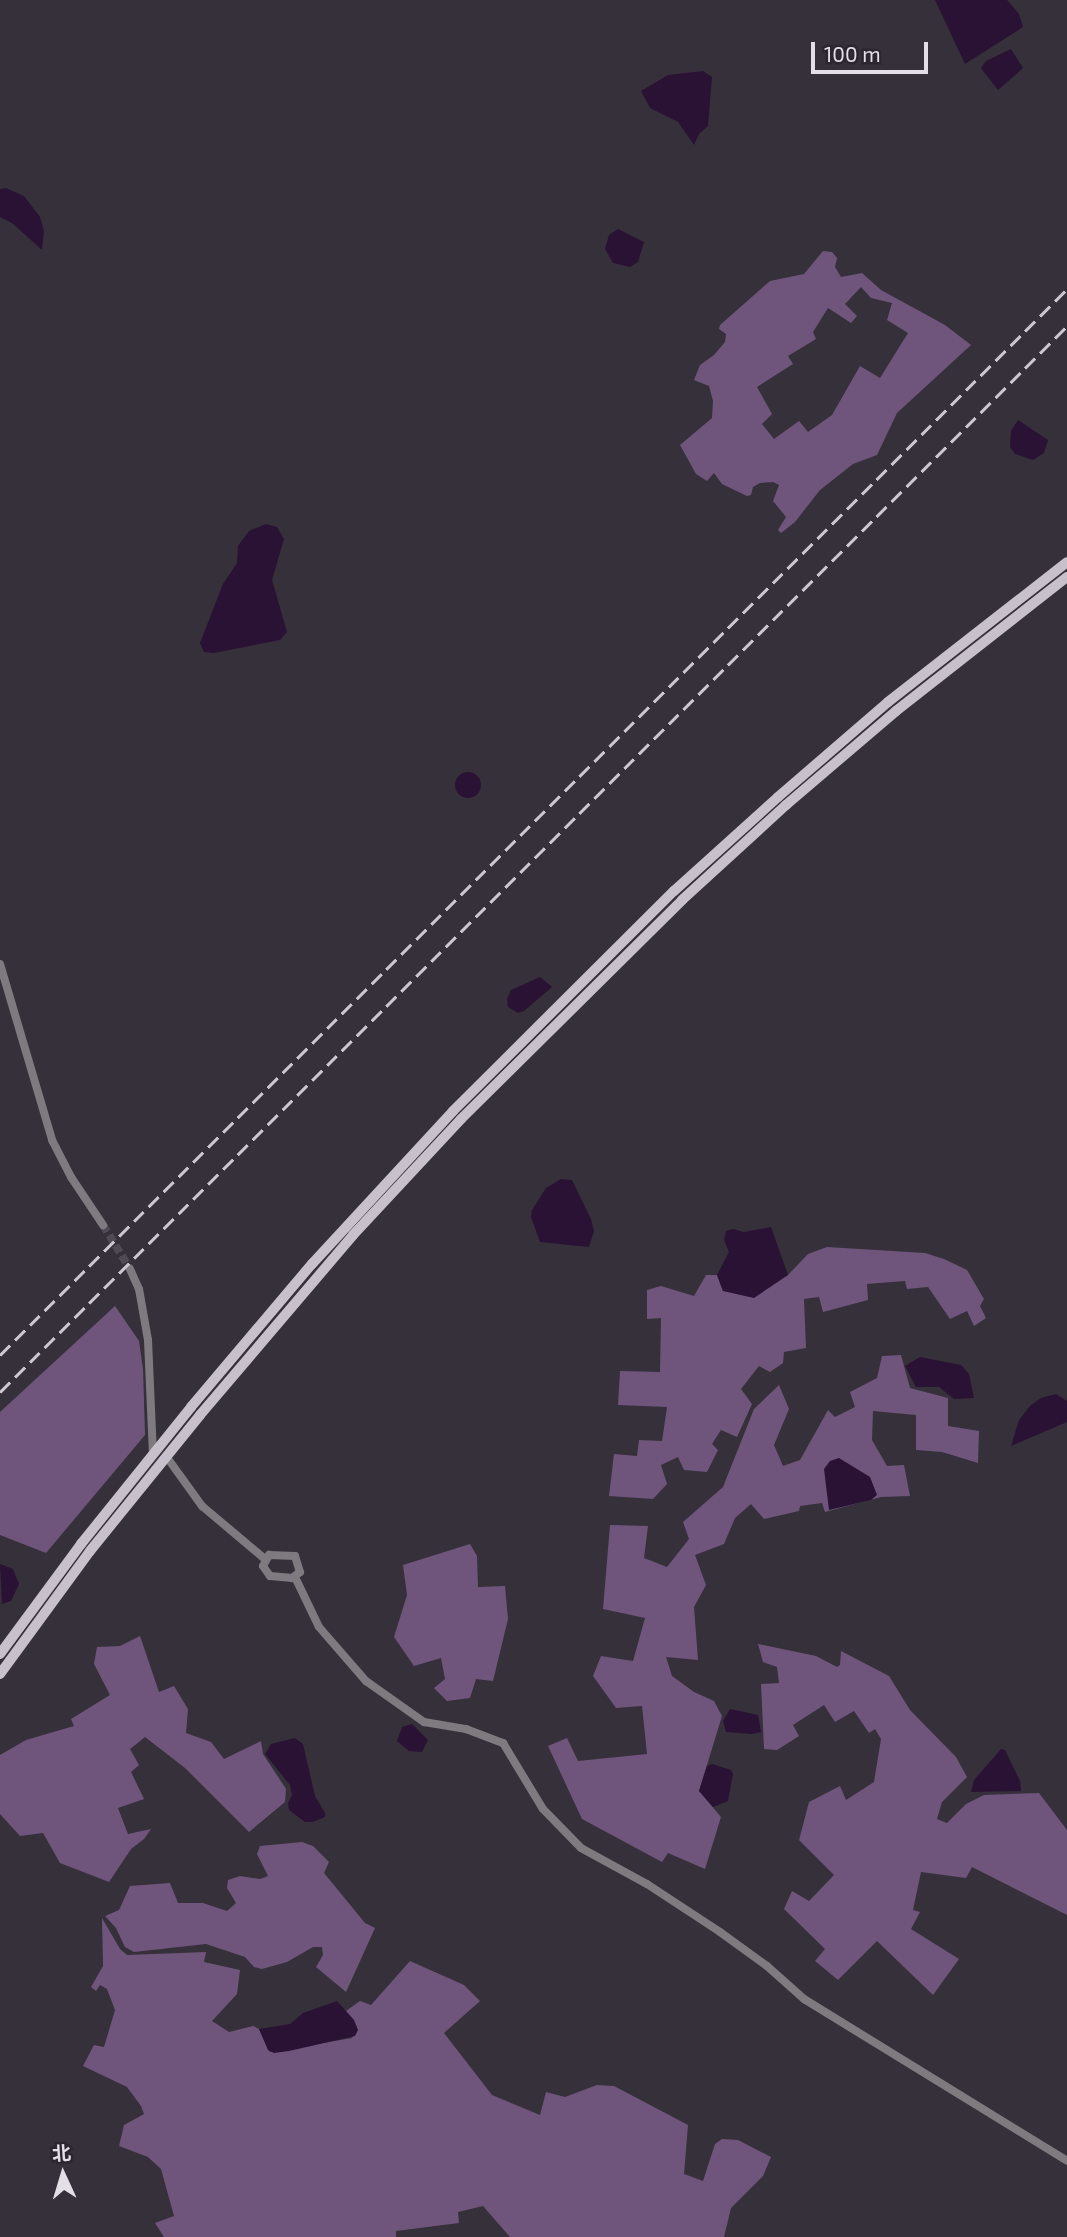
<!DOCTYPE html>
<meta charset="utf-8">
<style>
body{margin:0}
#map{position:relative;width:1067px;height:2237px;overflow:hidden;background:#36303a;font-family:"Exo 2","Noto Sans SC",sans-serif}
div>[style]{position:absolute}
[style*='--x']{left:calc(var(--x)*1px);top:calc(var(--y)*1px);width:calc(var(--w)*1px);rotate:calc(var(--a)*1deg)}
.forest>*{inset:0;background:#6f557c}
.water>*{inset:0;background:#291233}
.round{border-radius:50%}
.minor-tunnel>*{height:8px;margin-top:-4px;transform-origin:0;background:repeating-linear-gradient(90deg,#504a54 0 8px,transparent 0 12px)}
.minor>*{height:8px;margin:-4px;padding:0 4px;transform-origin:4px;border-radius:4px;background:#7e7a80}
.major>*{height:10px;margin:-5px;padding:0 5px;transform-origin:5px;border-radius:5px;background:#c8c1cc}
.rail>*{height:2.5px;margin-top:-1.25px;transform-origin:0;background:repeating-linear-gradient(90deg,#cdc8d0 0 14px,transparent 0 21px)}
span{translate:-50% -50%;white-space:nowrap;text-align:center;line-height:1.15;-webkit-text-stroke:7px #2c2630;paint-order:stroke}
.north{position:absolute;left:28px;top:2139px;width:70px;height:70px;-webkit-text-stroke:5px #2c2630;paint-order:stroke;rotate:356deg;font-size:19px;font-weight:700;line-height:28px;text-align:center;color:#e3dfe6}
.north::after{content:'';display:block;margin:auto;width:24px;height:32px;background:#e3dfe6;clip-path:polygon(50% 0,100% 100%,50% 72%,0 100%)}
.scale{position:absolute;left:811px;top:42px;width:117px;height:32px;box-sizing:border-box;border:4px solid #e3dfe6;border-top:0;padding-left:9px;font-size:21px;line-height:24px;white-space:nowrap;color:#e3dfe6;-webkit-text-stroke:5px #2c2630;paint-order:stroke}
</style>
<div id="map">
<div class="forest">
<div style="clip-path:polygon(evenodd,823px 251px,832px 252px,837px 258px,835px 267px,841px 277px,862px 273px,881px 290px,945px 325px,971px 345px,897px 413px,877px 455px,853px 464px,820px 490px,795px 522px,781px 533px,778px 530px,786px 517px,773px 501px,779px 485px,773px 482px,760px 483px,753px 487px,751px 495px,747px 496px,722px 484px,714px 473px,707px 481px,696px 474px,680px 445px,712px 418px,713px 401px,709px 386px,694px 380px,700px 365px,714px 355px,725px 342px,726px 334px,719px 329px,720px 325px,770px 281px,804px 274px,823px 251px,861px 287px,871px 298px,892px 303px,887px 320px,908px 333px,880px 378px,860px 366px,832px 415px,808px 432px,799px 421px,774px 439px,762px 424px,772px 414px,757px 387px,793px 364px,788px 356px,816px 339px,813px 332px,828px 308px,851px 323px,857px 316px,845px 304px,861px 287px)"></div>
<div style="clip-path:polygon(827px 1247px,925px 1253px,944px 1259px,967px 1270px,984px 1299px,980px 1306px,986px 1318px,974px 1326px,967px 1311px,950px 1319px,928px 1287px,907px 1289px,905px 1281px,867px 1284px,868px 1300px,823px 1312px,819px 1297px,804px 1299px,806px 1348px,784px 1352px,783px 1363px,770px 1372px,759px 1366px,741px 1389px,752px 1404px,737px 1437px,721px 1430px,712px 1444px,718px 1450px,707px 1472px,684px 1470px,678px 1457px,661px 1465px,667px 1484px,653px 1499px,609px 1496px,614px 1454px,637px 1456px,639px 1440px,662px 1441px,667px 1407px,618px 1405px,620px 1371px,660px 1372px,661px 1318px,647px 1319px,647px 1290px,661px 1286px,694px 1296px,706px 1275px,717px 1275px,723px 1291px,787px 1276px,808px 1254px)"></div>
<div style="clip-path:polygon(115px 1306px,139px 1341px,143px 1369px,145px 1435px,46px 1553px,0 1535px,0 1412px)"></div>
<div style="clip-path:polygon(901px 1355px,910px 1388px,948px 1398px,948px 1426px,979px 1431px,978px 1463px,942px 1452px,916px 1450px,916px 1415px,873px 1411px,872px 1440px,887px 1466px,904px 1465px,910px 1496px,881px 1497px,825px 1512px,822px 1503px,800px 1506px,799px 1511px,764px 1519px,751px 1504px,735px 1518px,724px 1544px,695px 1555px,706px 1585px,694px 1607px,698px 1660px,666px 1657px,672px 1676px,694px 1692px,714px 1701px,722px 1716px,699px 1791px,721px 1817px,705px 1869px,668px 1853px,662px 1862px,582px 1819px,548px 1746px,567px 1738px,578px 1761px,647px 1754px,642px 1706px,616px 1708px,593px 1676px,601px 1656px,633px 1661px,645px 1618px,603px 1609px,610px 1525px,648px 1526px,644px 1558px,667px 1567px,689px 1539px,683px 1522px,723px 1487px,754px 1409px,779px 1385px,789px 1409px,774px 1445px,783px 1466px,800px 1460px,828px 1410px,835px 1417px,855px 1407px,850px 1392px,877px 1378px,882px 1356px)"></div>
<div style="clip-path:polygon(470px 1544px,477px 1556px,478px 1587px,505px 1586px,508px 1619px,493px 1681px,476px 1679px,470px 1698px,447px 1701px,434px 1688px,445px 1679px,441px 1658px,414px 1666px,394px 1637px,407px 1595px,403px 1565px)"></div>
<div style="clip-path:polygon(140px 1636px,159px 1692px,174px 1686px,188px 1709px,186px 1733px,211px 1742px,224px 1759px,261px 1741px,263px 1754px,286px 1789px,285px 1802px,249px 1832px,185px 1768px,145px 1737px,130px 1749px,139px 1765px,131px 1772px,144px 1799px,118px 1808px,128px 1834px,151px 1829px,144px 1839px,131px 1849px,109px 1882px,60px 1863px,43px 1833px,20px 1836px,0 1814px,0 1755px,26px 1740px,74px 1726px,71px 1719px,110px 1695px,94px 1664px,97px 1647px,120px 1646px)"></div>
<div style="clip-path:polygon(758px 1644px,816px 1656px,837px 1667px,840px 1665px,841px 1651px,889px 1676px,910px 1710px,956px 1757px,967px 1777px,942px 1802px,937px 1819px,947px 1823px,966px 1804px,984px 1795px,1039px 1793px,1067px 1830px,1067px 1915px,972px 1867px,966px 1878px,921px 1872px,913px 1910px,920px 1912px,911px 1929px,959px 1959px,933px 1995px,877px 1941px,838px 1980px,815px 1961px,825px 1949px,784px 1909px,792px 1891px,809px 1901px,834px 1875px,799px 1840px,809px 1802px,840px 1786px,846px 1800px,874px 1782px,881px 1739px,875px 1729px,869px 1733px,854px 1711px,835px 1722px,824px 1705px,793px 1725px,799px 1736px,777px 1750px,764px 1749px,761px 1684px,779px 1683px,777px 1667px,763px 1662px)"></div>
<div style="clip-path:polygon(302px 1842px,313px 1846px,329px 1862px,324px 1873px,365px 1923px,375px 1928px,346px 1992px,316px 1967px,323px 1955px,322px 1947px,313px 1947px,287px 1962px,262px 1969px,254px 1967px,245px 1957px,206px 1944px,134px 1952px,125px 1947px,116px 1928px,105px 1916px,119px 1910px,130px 1886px,170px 1883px,178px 1903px,203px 1903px,227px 1911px,236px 1903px,227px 1888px,228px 1880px,240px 1876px,260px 1879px,268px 1876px,257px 1854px,260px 1846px)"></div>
<div style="clip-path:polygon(102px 1918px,120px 1949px,127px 1955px,206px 1952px,204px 1962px,240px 1970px,237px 1994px,212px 2021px,229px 2032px,253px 2026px,259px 2029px,270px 2052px,352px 2038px,357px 2027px,346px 2011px,360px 2001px,371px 2005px,410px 1961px,464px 1985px,480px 2001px,444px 2033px,492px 2095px,540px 2115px,546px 2092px,565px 2097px,597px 2085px,614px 2086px,688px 2125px,684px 2174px,703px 2181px,715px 2144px,722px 2139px,738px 2140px,771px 2157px,763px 2176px,731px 2208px,724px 2237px,510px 2237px,483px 2206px,458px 2212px,459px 2223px,396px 2231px,396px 2237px,164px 2237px,155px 2223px,174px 2216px,161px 2169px,148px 2157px,119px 2146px,124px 2125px,144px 2114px,141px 2106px,127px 2087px,83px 2066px,94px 2045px,104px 2047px,115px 2010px,107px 1989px,100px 1985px,96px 1991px,91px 1987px,103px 1966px)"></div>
</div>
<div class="water">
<div style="clip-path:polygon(935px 0,1007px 0,1019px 14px,1023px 27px,965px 64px)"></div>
<div style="clip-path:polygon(1011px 49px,1023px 68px,998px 90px,981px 68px,986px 61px)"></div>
<div style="clip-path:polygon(703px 71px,712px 77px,708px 126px,699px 134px,694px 145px,678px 122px,650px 108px,641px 91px,668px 75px)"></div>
<div style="clip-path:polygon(6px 188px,24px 196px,40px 217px,44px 231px,42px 250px,12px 223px,0 217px,0 189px)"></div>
<div style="clip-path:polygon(618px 229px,644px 242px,638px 262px,630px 267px,613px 263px,605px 249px,609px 235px)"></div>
<div style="clip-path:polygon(1018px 420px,1048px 440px,1044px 453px,1033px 460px,1015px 454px,1010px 447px,1011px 431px)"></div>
<div style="clip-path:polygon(266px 524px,277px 527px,284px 539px,272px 580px,287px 632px,280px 640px,214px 653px,204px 652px,200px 643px,223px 584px,237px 563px,238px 546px,249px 531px)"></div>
<div class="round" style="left:455px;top:772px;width:26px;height:26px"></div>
<div style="clip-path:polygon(540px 977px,552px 987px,524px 1011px,518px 1013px,508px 1007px,507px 999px,511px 990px)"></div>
<div style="clip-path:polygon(561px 1179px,572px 1180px,591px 1219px,594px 1231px,589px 1247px,540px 1242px,531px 1217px,532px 1210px,546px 1188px)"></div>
<div style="clip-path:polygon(771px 1227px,788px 1275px,754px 1298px,723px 1291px,717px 1275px,729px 1252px,724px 1240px,726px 1231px,733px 1229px,744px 1232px)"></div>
<div style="clip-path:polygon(920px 1357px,961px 1365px,969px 1374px,974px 1398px,954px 1399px,939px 1387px,916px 1387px,905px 1366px)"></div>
<div style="clip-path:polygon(1056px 1394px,1067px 1401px,1067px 1422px,1011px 1446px,1019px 1420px,1030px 1406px,1041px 1398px)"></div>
<div style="clip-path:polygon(839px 1458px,870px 1477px,877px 1495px,871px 1500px,829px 1510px,824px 1469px,830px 1461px)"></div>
<div style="clip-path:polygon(0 1564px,13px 1569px,19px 1584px,11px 1601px,2px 1604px)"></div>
<div style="clip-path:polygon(730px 1709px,758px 1715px,761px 1732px,752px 1734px,726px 1732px,723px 1721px)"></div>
<div style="clip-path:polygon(412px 1724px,428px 1740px,422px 1752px,409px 1751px,397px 1741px,402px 1727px)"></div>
<div style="clip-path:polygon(295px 1738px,303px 1744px,315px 1796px,325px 1813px,325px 1817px,313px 1822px,305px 1822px,289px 1810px,288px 1803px,292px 1795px,290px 1785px,265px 1754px,271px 1744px)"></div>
<div style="clip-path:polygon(1001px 1749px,1005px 1750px,1020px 1781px,1021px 1791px,971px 1792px,974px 1780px)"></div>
<div style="clip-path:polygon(712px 1764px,731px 1770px,733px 1774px,728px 1801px,713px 1807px,699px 1791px,707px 1766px)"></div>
<div style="clip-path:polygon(337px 2001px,354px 2020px,358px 2030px,355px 2036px,289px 2051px,274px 2053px,268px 2050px,259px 2029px,290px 2024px,303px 2013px)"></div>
</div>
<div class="minor-tunnel">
<div style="--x:103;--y:1225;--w:52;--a:58.5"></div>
</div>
<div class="minor">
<div style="--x:0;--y:964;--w:184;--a:73.5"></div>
<div style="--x:52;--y:1140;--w:42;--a:62.8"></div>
<div style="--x:71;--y:1177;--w:58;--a:56.3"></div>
<div style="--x:130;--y:1269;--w:22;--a:66"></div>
<div style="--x:139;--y:1289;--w:52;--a:80"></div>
<div style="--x:148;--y:1340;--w:114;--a:87.5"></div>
<div style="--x:166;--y:1456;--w:62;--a:54.2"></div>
<div style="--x:202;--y:1506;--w:82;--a:40.1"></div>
<div style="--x:269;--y:1555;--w:26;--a:2"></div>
<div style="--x:295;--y:1556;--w:17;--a:73"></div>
<div style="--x:300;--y:1572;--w:10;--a:143"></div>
<div style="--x:292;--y:1578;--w:22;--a:-175"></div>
<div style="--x:270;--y:1576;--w:12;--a:-125"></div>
<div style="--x:263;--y:1566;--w:13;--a:-61"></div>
<div style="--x:295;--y:1577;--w:55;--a:64.4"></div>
<div style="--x:319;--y:1627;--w:72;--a:49"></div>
<div style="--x:366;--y:1681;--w:71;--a:35.3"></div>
<div style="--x:424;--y:1722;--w:43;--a:9.5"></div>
<div style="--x:466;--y:1729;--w:40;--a:21"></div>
<div style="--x:503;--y:1743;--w:77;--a:58.8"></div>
<div style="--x:543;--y:1809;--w:54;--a:45.7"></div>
<div style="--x:581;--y:1848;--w:75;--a:28.6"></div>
<div style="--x:647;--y:1884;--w:87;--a:33.3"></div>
<div style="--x:720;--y:1932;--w:58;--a:35.9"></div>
<div style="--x:767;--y:1966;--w:50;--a:41.7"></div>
<div style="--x:804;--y:1999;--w:309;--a:31.6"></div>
</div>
<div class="major">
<div style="--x:0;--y:1654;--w:137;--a:-53.6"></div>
<div style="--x:81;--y:1544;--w:176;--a:-51.2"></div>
<div style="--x:191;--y:1407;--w:187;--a:-49.8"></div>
<div style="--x:312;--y:1264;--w:208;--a:-47.3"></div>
<div style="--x:453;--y:1111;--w:312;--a:-44.9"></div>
<div style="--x:674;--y:891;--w:140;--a:-42.1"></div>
<div style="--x:778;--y:797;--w:145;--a:-40.8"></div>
<div style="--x:888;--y:702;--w:227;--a:-38"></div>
<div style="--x:0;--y:1674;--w:152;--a:-53.8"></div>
<div style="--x:90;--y:1551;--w:175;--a:-51"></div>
<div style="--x:200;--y:1415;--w:236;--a:-49.6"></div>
<div style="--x:353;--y:1235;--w:158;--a:-47"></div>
<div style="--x:461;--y:1119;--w:311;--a:-44.7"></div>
<div style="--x:682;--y:900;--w:141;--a:-42.4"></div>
<div style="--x:786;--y:805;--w:145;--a:-40.5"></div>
<div style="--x:896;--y:711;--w:217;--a:-38.1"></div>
</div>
<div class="rail">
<div style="--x:0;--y:1355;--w:1508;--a:-44.97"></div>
<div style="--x:0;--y:1392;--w:1508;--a:-44.97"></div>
</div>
<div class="north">北</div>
<div class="scale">100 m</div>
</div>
